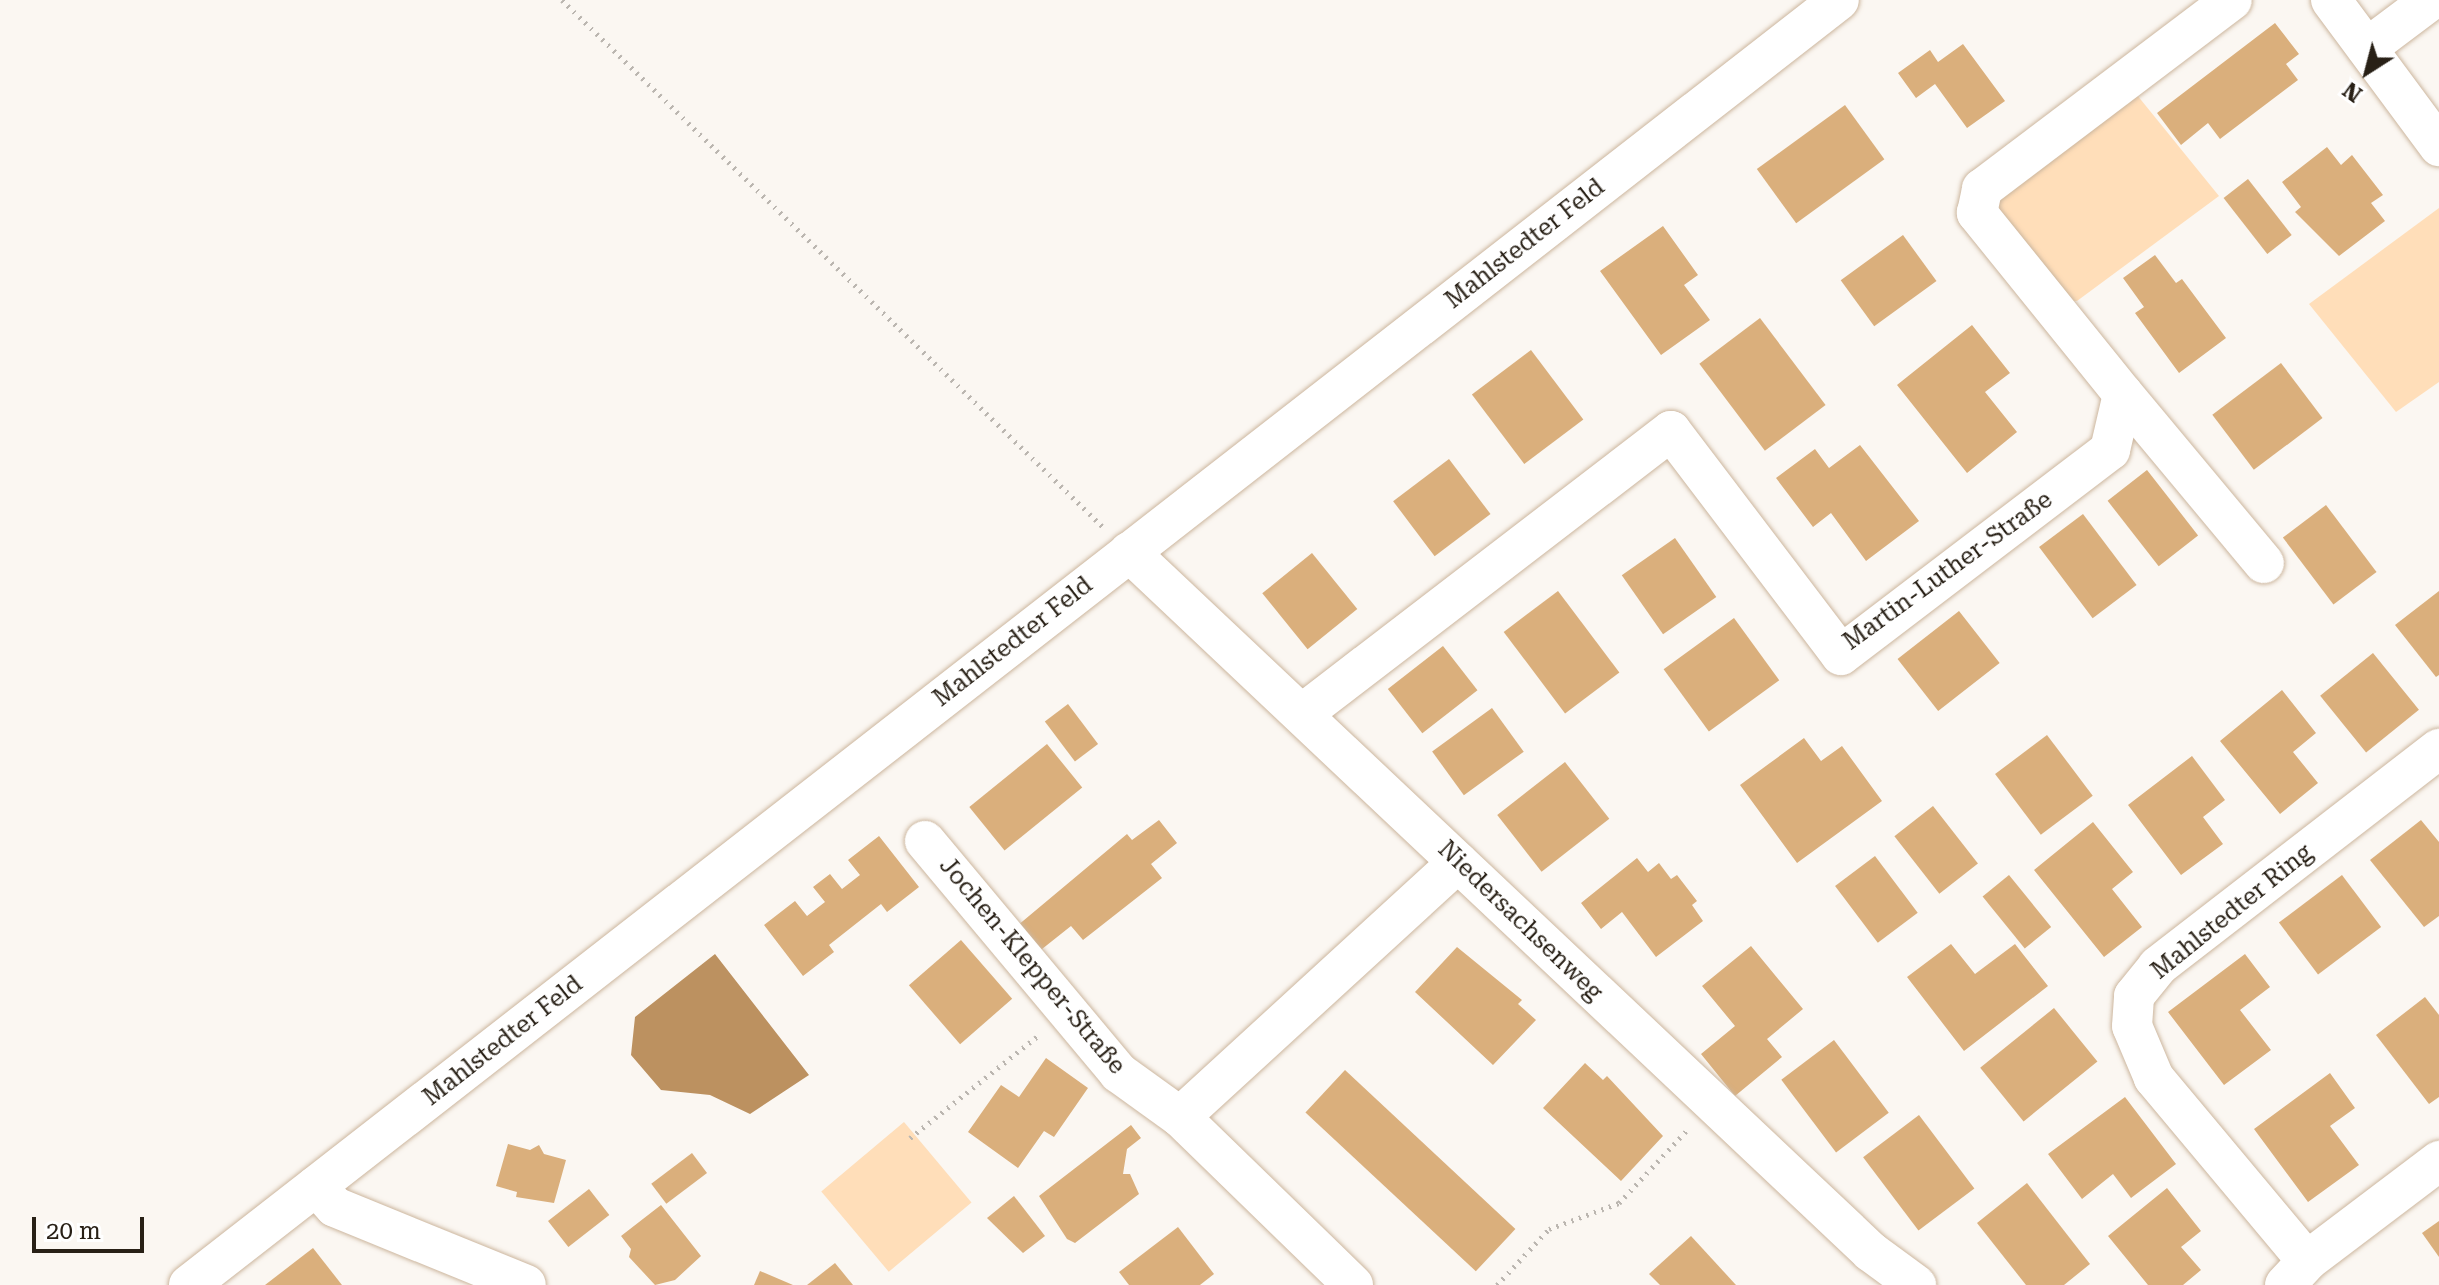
<!DOCTYPE html>
<meta charset="utf-8">
<style>
body{margin:0}
#map{position:relative;width:2439px;height:1285px;overflow:hidden;background:#fbf7f2;font-family:"Roboto Serif",serif}
div>[style]{position:absolute}
[style*='--x']{left:calc(var(--x)*1px);top:calc(var(--y)*1px);width:calc(var(--w)*1px);rotate:calc(var(--a)*1deg)}
.green>*{inset:0;background:#ffdeb9;transform-origin:0 0}
.water>*{inset:0;background:#bc9160}
.building>*{inset:0;background:#daaf7c;transform-origin:0 0}
.path>*{height:5px;margin-top:-2.5px;transform-origin:0;background:repeating-linear-gradient(90deg,#bbb6b0 0 2px,transparent 0 8px)}
.roads{filter:drop-shadow(0 0 2px #ccb69e) drop-shadow(0 0 2px #ccb69e)}
.minor>*{height:40px;margin:-20px;padding:0 20px;transform-origin:20px;border-radius:20px;background:#fff}
span{translate:-50% -50%;white-space:nowrap;text-align:center;line-height:1.15;-webkit-text-stroke:6px #fff;paint-order:stroke}
.street-label{font-size:24px;color:#282016}
.north{position:absolute;left:2327px;top:32px;width:80px;height:80px;-webkit-text-stroke:6px #fff;paint-order:stroke;rotate:216deg;font-size:22px;font-weight:700;line-height:32px;text-align:center;color:#282016}
.north::after{content:'';display:block;margin:auto;width:28px;height:36px;background:#282016;clip-path:polygon(50% 0,100% 100%,50% 72%,0 100%)}
.scale{position:absolute;left:32px;top:1217px;width:112px;height:36px;box-sizing:border-box;border:4px solid #282016;border-top:0;padding-left:10px;font-size:24px;line-height:28px;white-space:nowrap;color:#282016;-webkit-text-stroke:6px #fff;paint-order:stroke}
</style>
<div id="map">
<div class="green">
<div style="clip-path:polygon(2137px 95px,2219px 196px,2077px 301px,2064px 301px,1991px 210px,1994px 200px)"></div>
<div style="clip-path:polygon(2439px 208px,2439px 382px,2396px 412px,2309px 304px)"></div>
<div style="left:904px;top:1122px;width:105px;height:108px;rotate:50deg"></div>
</div>
<div class="water">
<div style="clip-path:polygon(715px 954px,809px 1075px,750px 1114px,710px 1095px,661px 1090px,631px 1055px,635px 1017px)"></div>
</div>
<div class="building">
<div style="clip-path:polygon(2275px 23px,2299px 54px,2286px 64px,2298px 80px,2220px 139px,2208px 123px,2181px 145px,2157px 113px)"></div>
<div style="clip-path:polygon(1963px 44px,2005px 101px,1967px 128px,1935px 84px,1916px 98px,1898px 73px,1930px 50px,1938px 62px)"></div>
<div style="left:1845px;top:105px;width:67px;height:109px;rotate:54deg"></div>
<div style="clip-path:polygon(2327px 147px,2341px 165px,2352px 155px,2383px 195px,2371px 203px,2385px 221px,2339px 256px,2295px 212px,2301px 207px,2282px 182px)"></div>
<div style="left:2248px;top:179px;width:71px;height:31px;rotate:52deg"></div>
<div style="clip-path:polygon(1663px 226px,1698px 275px,1684px 285px,1710px 320px,1661px 355px,1600px 271px)"></div>
<div style="left:1903px;top:235px;width:57px;height:77px;rotate:54deg"></div>
<div style="clip-path:polygon(2155px 255px,2176px 283px,2182px 279px,2226px 338px,2179px 373px,2135px 313px,2144px 307px,2123px 278px)"></div>
<div style="left:1760px;top:318px;width:109px;height:76px;rotate:53deg"></div>
<div style="clip-path:polygon(1972px 325px,2010px 373px,1985px 392px,2017px 432px,1967px 473px,1897px 385px)"></div>
<div style="left:1531px;top:350px;width:87px;height:74px;rotate:53deg"></div>
<div style="left:2281px;top:363px;width:69px;height:86px;rotate:53deg"></div>
<div style="clip-path:polygon(1860px 445px,1919px 521px,1866px 561px,1831px 513px,1813px 527px,1776px 478px,1815px 449px,1829px 468px)"></div>
<div style="left:1449px;top:459px;width:69px;height:70px;rotate:53deg"></div>
<div style="left:2147px;top:470px;width:83px;height:50px;rotate:52deg"></div>
<div style="left:2326px;top:505px;width:84px;height:54px;rotate:53deg"></div>
<div style="left:2083px;top:514px;width:89px;height:55px;rotate:53deg"></div>
<div style="left:1675px;top:538px;width:72px;height:65px;rotate:55deg"></div>
<div style="left:1312px;top:553px;width:72px;height:64px;rotate:51deg"></div>
<div style="left:1558px;top:591px;width:102px;height:68px;rotate:53deg"></div>
<div style="clip-path:polygon(2439px 591px,2439px 675px,2436px 677px,2395px 625px)"></div>
<div style="left:1959px;top:611px;width:66px;height:78px;rotate:52deg"></div>
<div style="left:1734px;top:618px;width:77px;height:87px;rotate:54deg"></div>
<div style="left:1443px;top:646px;width:56px;height:70px;rotate:52deg"></div>
<div style="left:2373px;top:653px;width:73px;height:68px;rotate:51deg"></div>
<div style="clip-path:polygon(2282px 690px,2316px 733px,2293px 752px,2318px 783px,2280px 814px,2220px 741px)"></div>
<div style="left:1068px;top:704px;width:50px;height:29px;rotate:53deg"></div>
<div style="left:1492px;top:708px;width:54px;height:74px;rotate:54deg"></div>
<div style="left:2047px;top:735px;width:76px;height:65px;rotate:53deg"></div>
<div style="clip-path:polygon(1804px 738px,1821px 761px,1842px 746px,1882px 801px,1797px 863px,1740px 785px)"></div>
<div style="left:1047px;top:744px;width:56px;height:100px;rotate:51deg"></div>
<div style="clip-path:polygon(2192px 756px,2225px 800px,2203px 817px,2223px 844px,2181px 875px,2128px 805px)"></div>
<div style="left:1565px;top:762px;width:72px;height:86px;rotate:52deg"></div>
<div style="left:1933px;top:806px;width:73px;height:49px;rotate:52deg"></div>
<div style="clip-path:polygon(1159px 820px,1177px 843px,1151px 864px,1162px 878px,1083px 940px,1071px 926px,1037px 953px,1017px 926px,1127px 834px,1132px 840px)"></div>
<div style="clip-path:polygon(2421px 820px,2439px 842px,2439px 916px,2424px 927px,2370px 860px)"></div>
<div style="clip-path:polygon(2093px 822px,2133px 872px,2112px 889px,2142px 927px,2104px 957px,2034px 870px)"></div>
<div style="clip-path:polygon(879px 836px,919px 887px,887px 912px,881px 904px,829px 945px,834px 952px,803px 976px,764px 925px,795px 901px,807px 916px,825px 902px,813px 887px,830px 874px,842px 889px,860px 875px,848px 860px)"></div>
<div style="left:1875px;top:856px;width:71px;height:50px;rotate:53deg"></div>
<div style="clip-path:polygon(1637px 858px,1648px 872px,1659px 863px,1671px 879px,1677px 875px,1697px 901px,1692px 905px,1703px 921px,1656px 957px,1622px 912px,1601px 929px,1581px 903px)"></div>
<div style="left:2009px;top:875px;width:67px;height:34px;rotate:51deg"></div>
<div style="left:2342px;top:875px;width:65px;height:79px;rotate:53deg"></div>
<div style="left:961px;top:940px;width:78px;height:69px;rotate:49deg"></div>
<div style="clip-path:polygon(1951px 944px,1975px 974px,2015px 944px,2048px 986px,1964px 1051px,1907px 977px)"></div>
<div style="clip-path:polygon(1751px 946px,1803px 1009px,1767px 1039px,1782px 1057px,1735px 1096px,1701px 1054px,1735px 1026px,1702px 986px)"></div>
<div style="clip-path:polygon(1457px 947px,1522px 1000px,1518px 1004px,1536px 1020px,1493px 1065px,1415px 992px)"></div>
<div style="clip-path:polygon(2245px 954px,2270px 987px,2240px 1010px,2271px 1050px,2224px 1085px,2168px 1012px)"></div>
<div style="clip-path:polygon(2425px 997px,2439px 1015px,2439px 1097px,2429px 1104px,2376px 1035px)"></div>
<div style="left:2054px;top:1008px;width:69px;height:95px;rotate:51deg"></div>
<div style="left:1834px;top:1040px;width:91px;height:66px;rotate:53deg"></div>
<div style="clip-path:polygon(1046px 1058px,1088px 1088px,1054px 1137px,1044px 1131px,1018px 1168px,968px 1132px,1001px 1085px,1019px 1097px)"></div>
<div style="clip-path:polygon(1585px 1063px,1603px 1080px,1607px 1076px,1663px 1136px,1621px 1181px,1543px 1108px)"></div>
<div style="left:1345px;top:1070px;width:233px;height:58px;rotate:43deg"></div>
<div style="clip-path:polygon(2330px 1073px,2355px 1108px,2330px 1126px,2359px 1165px,2308px 1202px,2254px 1129px)"></div>
<div style="clip-path:polygon(2125px 1097px,2176px 1164px,2131px 1198px,2113px 1174px,2082px 1199px,2048px 1154px)"></div>
<div style="left:1919px;top:1115px;width:92px;height:70px;rotate:53deg"></div>
<div style="clip-path:polygon(1131px 1125px,1141px 1138px,1127px 1149px,1123px 1174px,1130px 1174px,1139px 1194px,1075px 1243px,1067px 1239px,1039px 1196px)"></div>
<div style="clip-path:polygon(508px 1144px,530px 1150px,539px 1145px,544px 1154px,566px 1160px,554px 1203px,516px 1197px,517px 1192px,496px 1186px)"></div>
<div style="left:692px;top:1153px;width:25px;height:51px;rotate:53deg"></div>
<div style="clip-path:polygon(2027px 1183px,2090px 1264px,2064px 1285px,2026px 1285px,1977px 1223px)"></div>
<div style="clip-path:polygon(2167px 1188px,2201px 1231px,2181px 1247px,2201px 1270px,2183px 1285px,2148px 1285px,2108px 1236px)"></div>
<div style="left:589px;top:1189px;width:33px;height:52px;rotate:52deg"></div>
<div style="clip-path:polygon(1014px 1196px,1045px 1236px,1023px 1253px,987px 1218px)"></div>
<div style="clip-path:polygon(661px 1205px,701px 1256px,675px 1280px,655px 1285px,629px 1257px,631px 1249px,621px 1236px)"></div>
<div style="clip-path:polygon(2439px 1221px,2439px 1257px,2422px 1233px)"></div>
<div style="clip-path:polygon(1178px 1227px,1214px 1274px,1200px 1285px,1129px 1285px,1119px 1272px)"></div>
<div style="clip-path:polygon(1691px 1236px,1736px 1285px,1660px 1285px,1649px 1274px)"></div>
<div style="clip-path:polygon(313px 1248px,342px 1285px,265px 1285px)"></div>
<div style="clip-path:polygon(835px 1263px,853px 1285px,807px 1285px)"></div>
<div style="clip-path:polygon(760px 1271px,793px 1285px,754px 1285px)"></div>
</div>
<div class="path">
<div style="--x:562;--y:0;--w:755;--a:44.25"></div>
<div style="--x:910;--y:1138;--w:165;--a:-38.6"></div>
<div style="--x:1497;--y:1285;--w:76;--a:-47.1"></div>
<div style="--x:1549;--y:1229;--w:75;--a:-20.4"></div>
<div style="--x:1619;--y:1203;--w:100;--a:-47"></div>
</div>
<div class="roads">
<div class="minor">
<div style="--x:2331;--y:0;--w:182;--a:53.5"></div>
<div style="--x:2367;--y:48;--w:80;--a:-36.9"></div>
<div style="--x:2123;--y:394;--w:220;--a:50.2"></div>
<div style="--x:1129;--y:552;--w:1020;--a:43.33"></div>
<div style="--x:1871;--y:1252;--w:56;--a:36.3"></div>
<div style="--x:1302;--y:714;--w:465;--a:-37.5"></div>
<div style="--x:1671;--y:431;--w:281;--a:52.8"></div>
<div style="--x:1841;--y:655;--w:338;--a:-37.3"></div>
<div style="--x:2110;--y:450;--w:57;--a:-76.9"></div>
<div style="--x:2123;--y:394;--w:233;--a:-128.9"></div>
<div style="--x:1977;--y:213;--w:25;--a:-78"></div>
<div style="--x:1982;--y:189;--w:313;--a:-37.1"></div>
<div style="--x:925;--y:841;--w:302;--a:50.1"></div>
<div style="--x:1119;--y:1073;--w:75;--a:35.8"></div>
<div style="--x:316;--y:1186;--w:28;--a:48"></div>
<div style="--x:335;--y:1207;--w:206;--a:22.2"></div>
<div style="--x:2307;--y:1261;--w:239;--a:-129.9"></div>
<div style="--x:2154;--y:1078;--w:56;--a:-112.9"></div>
<div style="--x:2132;--y:1026;--w:30;--a:-86"></div>
<div style="--x:2134;--y:996;--w:38;--a:-51"></div>
<div style="--x:2158;--y:966;--w:355;--a:-37.7"></div>
<div style="--x:189;--y:1285;--w:2091;--a:-37.91"></div>
<div style="--x:1353;--y:1285;--w:241;--a:-135.8"></div>
<div style="--x:1180;--y:1117;--w:377;--a:-42.5"></div>
<div style="--x:2285;--y:1285;--w:33;--a:-47"></div>
<div style="--x:2307;--y:1261;--w:166;--a:-37.1"></div>
</div>
</div>
<div class="street-label">
<span style="left:1525px;top:244px;rotate:-38deg">Mahlstedter Feld</span>
<span style="left:1948px;top:571px;rotate:-36deg">Martin-Luther-Straße</span>
<span style="left:1013px;top:642px;rotate:-38deg">Mahlstedter Feld</span>
<span style="left:2232px;top:912px;rotate:-39deg">Mahlstedter Ring</span>
<span style="left:1520px;top:921px;rotate:44deg">Niedersachsenweg</span>
<span style="left:1032px;top:966px;rotate:50deg">Jochen-Klepper-Straße</span>
<span style="left:503px;top:1041px;rotate:-38deg">Mahlstedter Feld</span>
</div>
<div class="north">N</div>
<div class="scale">20 m</div>
</div>
